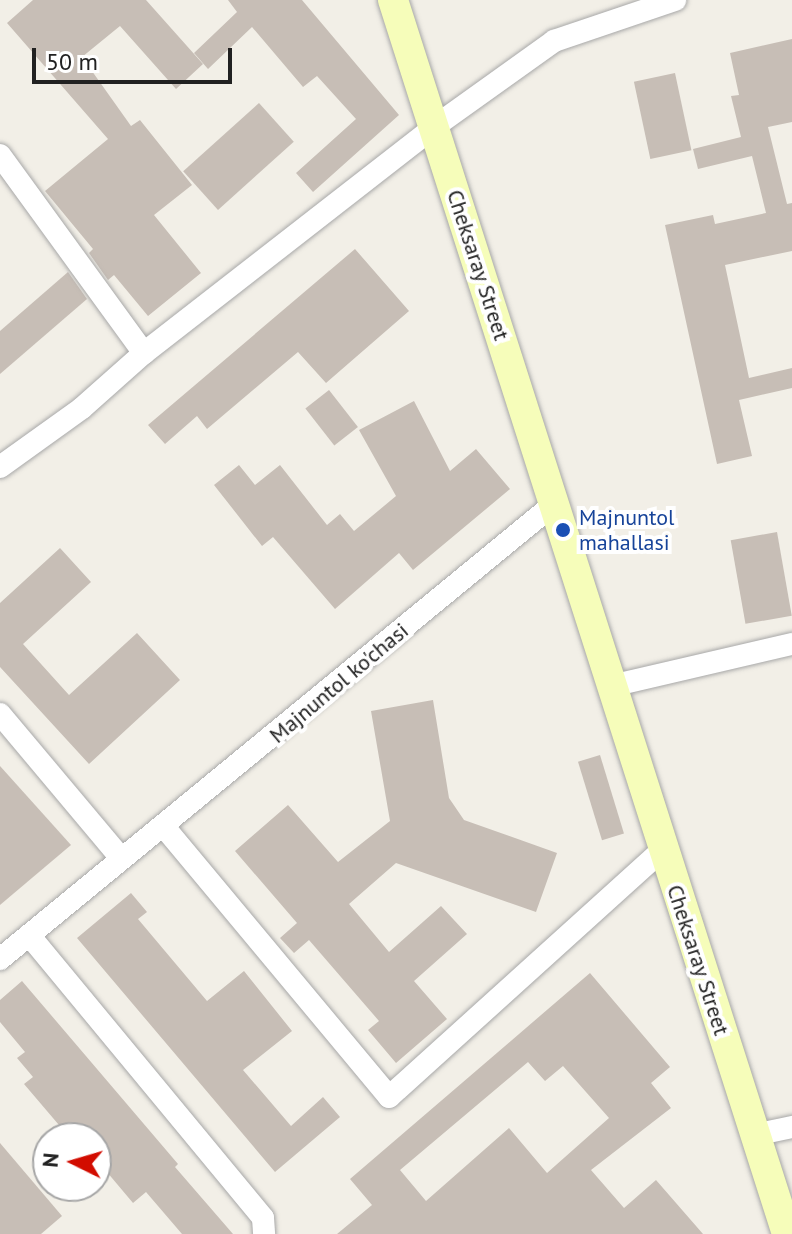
<!DOCTYPE html>
<style>
body{margin:0}
#map{position:relative;width:792px;height:1234px;overflow:hidden;background:#f2efe7;font-family:"PT Sans",sans-serif}
div>[style]{position:absolute}
[style*='--x']{left:calc(var(--x)*1px);top:calc(var(--y)*1px);width:calc(var(--w)*1px);rotate:calc(var(--a)*1deg)}
.building>*{inset:0;background:#c7beb6;transform-origin:0 0}
.roads{filter:drop-shadow(0 0 2px #a8a8a8) drop-shadow(0 0 2px #a8a8a8)}
.street>*{height:22px;margin:-11px;padding:0 11px;transform-origin:11px;border-radius:11px;background:#fff}
.secondary>*{height:30px;margin:-15px;padding:0 15px;transform-origin:15px;border-radius:15px;background:#f6fdba}
.dots>*{width:22px;height:22px;translate:-50% -50%;box-sizing:border-box;border:4px solid #fff;border-radius:50%}
span{translate:-50% -50%;white-space:nowrap;text-align:center;line-height:1.15;-webkit-text-stroke:8px #fff;paint-order:stroke}
.street-label{font-size:22px;color:#212121}
.transit-label{font-size:22px;color:#164399}
.left{translate:0 -50%;text-align:left}
.north{position:absolute;left:32px;top:1122px;width:80px;height:80px;box-sizing:border-box;background:#fff;border:2px solid #a6a6a6;border-radius:50%;rotate:275deg;font-size:22px;font-weight:700;line-height:32px;text-align:center;color:#212121}
.north::after{content:'';display:block;margin:auto;width:28px;height:36px;background:#d20c00;clip-path:polygon(50% 0,100% 100%,50% 72%,0 100%)}
.scale{position:absolute;left:32px;top:48px;width:200px;height:36px;box-sizing:border-box;border:4px solid #212121;border-top:0;padding-left:10px;font-size:24px;line-height:28px;white-space:nowrap;color:#212121;-webkit-text-stroke:6px #fff;paint-order:stroke}
</style>
<div id="map">
<div class="building">
<div style="clip-path:polygon(33px 0,146px 0,203px 64px,176px 89px,120px 26px,82px 57px,131px 126px,140px 120px,192px 185px,154px 215px,201px 273px,148px 316px,114px 275px,108px 280px,89px 253px,93px 249px,45px 191px,108px 139px,7px 23px)"></div>
<div style="clip-path:polygon(228px 0,302px 0,399px 115px,313px 192px,296px 173px,356px 119px,317px 76px,303px 87px,252px 27px,208px 69px,194px 53px,237px 12px)"></div>
<div style="clip-path:polygon(792px 39px,792px 122px,768px 127px,787px 204px,792px 203px,792px 251px,725px 265px,749px 378px,792px 368px,792px 388px,739px 400px,752px 456px,717px 464px,665px 225px,713px 215px,715px 224px,766px 213px,752px 156px,698px 169px,693px 149px,741px 137px,731px 96px,739px 95px,730px 53px)"></div>
<div style="left:675px;top:73px;width:79px;height:42px;rotate:78deg"></div>
<div style="left:259px;top:103px;width:52px;height:102px;rotate:48deg"></div>
<div style="clip-path:polygon(355px 249px,409px 311px,326px 383px,298px 352px,207px 429px,197px 416px,165px 444px,148px 425px)"></div>
<div style="clip-path:polygon(68px 272px,87px 299px,0 374px,0 331px)"></div>
<div style="left:329px;top:390px;width:47px;height:30px;rotate:52deg"></div>
<div style="clip-path:polygon(414px 401px,450px 471px,476px 449px,510px 489px,413px 570px,399px 553px,335px 609px,273px 537px,262px 546px,214px 485px,239px 465px,255px 485px,280px 465px,327px 525px,340px 514px,354px 531px,396px 496px,359px 430px)"></div>
<div style="left:777px;top:532px;width:85px;height:47px;rotate:80deg"></div>
<div style="clip-path:polygon(60px 548px,91px 582px,23px 644px,69px 695px,137px 633px,180px 680px,89px 764px,0 667px,0 603px)"></div>
<div style="clip-path:polygon(433px 700px,449px 798px,464px 820px,557px 853px,536px 912px,396px 863px,349px 904px,389px 952px,441px 906px,467px 934px,414px 981px,447px 1019px,396px 1063px,368px 1030px,379px 1021px,309px 940px,294px 953px,280px 938px,297px 923px,235px 851px,288px 805px,338px 862px,390px 821px,371px 711px)"></div>
<div style="left:600px;top:755px;width:82px;height:23px;rotate:73deg"></div>
<div style="clip-path:polygon(0 766px,71px 845px,0 905px)"></div>
<div style="clip-path:polygon(131px 893px,147px 912px,138px 919px,207px 1001px,244px 971px,292px 1031px,243px 1070px,291px 1126px,323px 1097px,340px 1117px,275px 1172px,77px 938px)"></div>
<div style="clip-path:polygon(evenodd,590px 973px,670px 1067px,651px 1083px,671px 1108px,591px 1170px,624px 1208px,656px 1180px,703px 1234px,337px 1234px,372px 1205px,350px 1179px,590px 973px,528px 1062px,545px 1081px,563px 1066px,609px 1118px,547px 1173px,509px 1128px,426px 1201px,400px 1170px,528px 1062px)"></div>
<div style="clip-path:polygon(22px 981px,178px 1164px,175px 1167px,233px 1234px,182px 1234px,146px 1192px,133px 1203px,96px 1159px,96px 1138px,70px 1138px,24px 1084px,33px 1077px,17px 1058px,25px 1052px,0 1022px,0 1000px)"></div>
<div style="clip-path:polygon(0 1143px,62px 1216px,41px 1234px,0 1234px)"></div>
</div>
<div class="roads">
<div class="street">
<div style="--x:0;--y:155;--w:245;--a:54"></div>
<div style="--x:0;--y:467;--w:101;--a:-35.7"></div>
<div style="--x:82;--y:408;--w:83;--a:-41.6"></div>
<div style="--x:144;--y:353;--w:368;--a:-37.9"></div>
<div style="--x:434;--y:127;--w:148;--a:-35.6"></div>
<div style="--x:554;--y:41;--w:128;--a:-18.7"></div>
<div style="--x:611;--y:686;--w:186;--a:-13.1"></div>
<div style="--x:0;--y:714;--w:188;--a:50"></div>
<div style="--x:165;--y:828;--w:350;--a:50.2"></div>
<div style="--x:389;--y:1097;--w:368;--a:-42.1"></div>
<div style="--x:29;--y:935;--w:367;--a:50.4"></div>
<div style="--x:263;--y:1218;--w:16;--a:86"></div>
<div style="--x:0;--y:959;--w:717;--a:-39.4"></div>
<div style="--x:754;--y:1135;--w:39;--a:-12"></div>
</div>
<div class="secondary">
<div style="--x:393;--y:0;--w:1295;--a:72.29"></div>
</div>
</div>
<div class="dots">
<div style="left:563px;top:530px;background:#1a4fb4"></div>
</div>
<div class="street-label">
<span style="left:478px;top:265px;rotate:72deg">Cheksaray Street</span>
<span style="left:339px;top:683px;rotate:-40deg">Majnuntol ko'chasi</span>
<span style="left:698px;top:960px;rotate:72deg">Cheksaray Street</span>
</div>
<div class="transit-label">
<span class="left" style="left:579px;top:530px">Majnuntol<br>mahallasi</span>
</div>
<div class="north">N</div>
<div class="scale">50 m</div>
</div>
